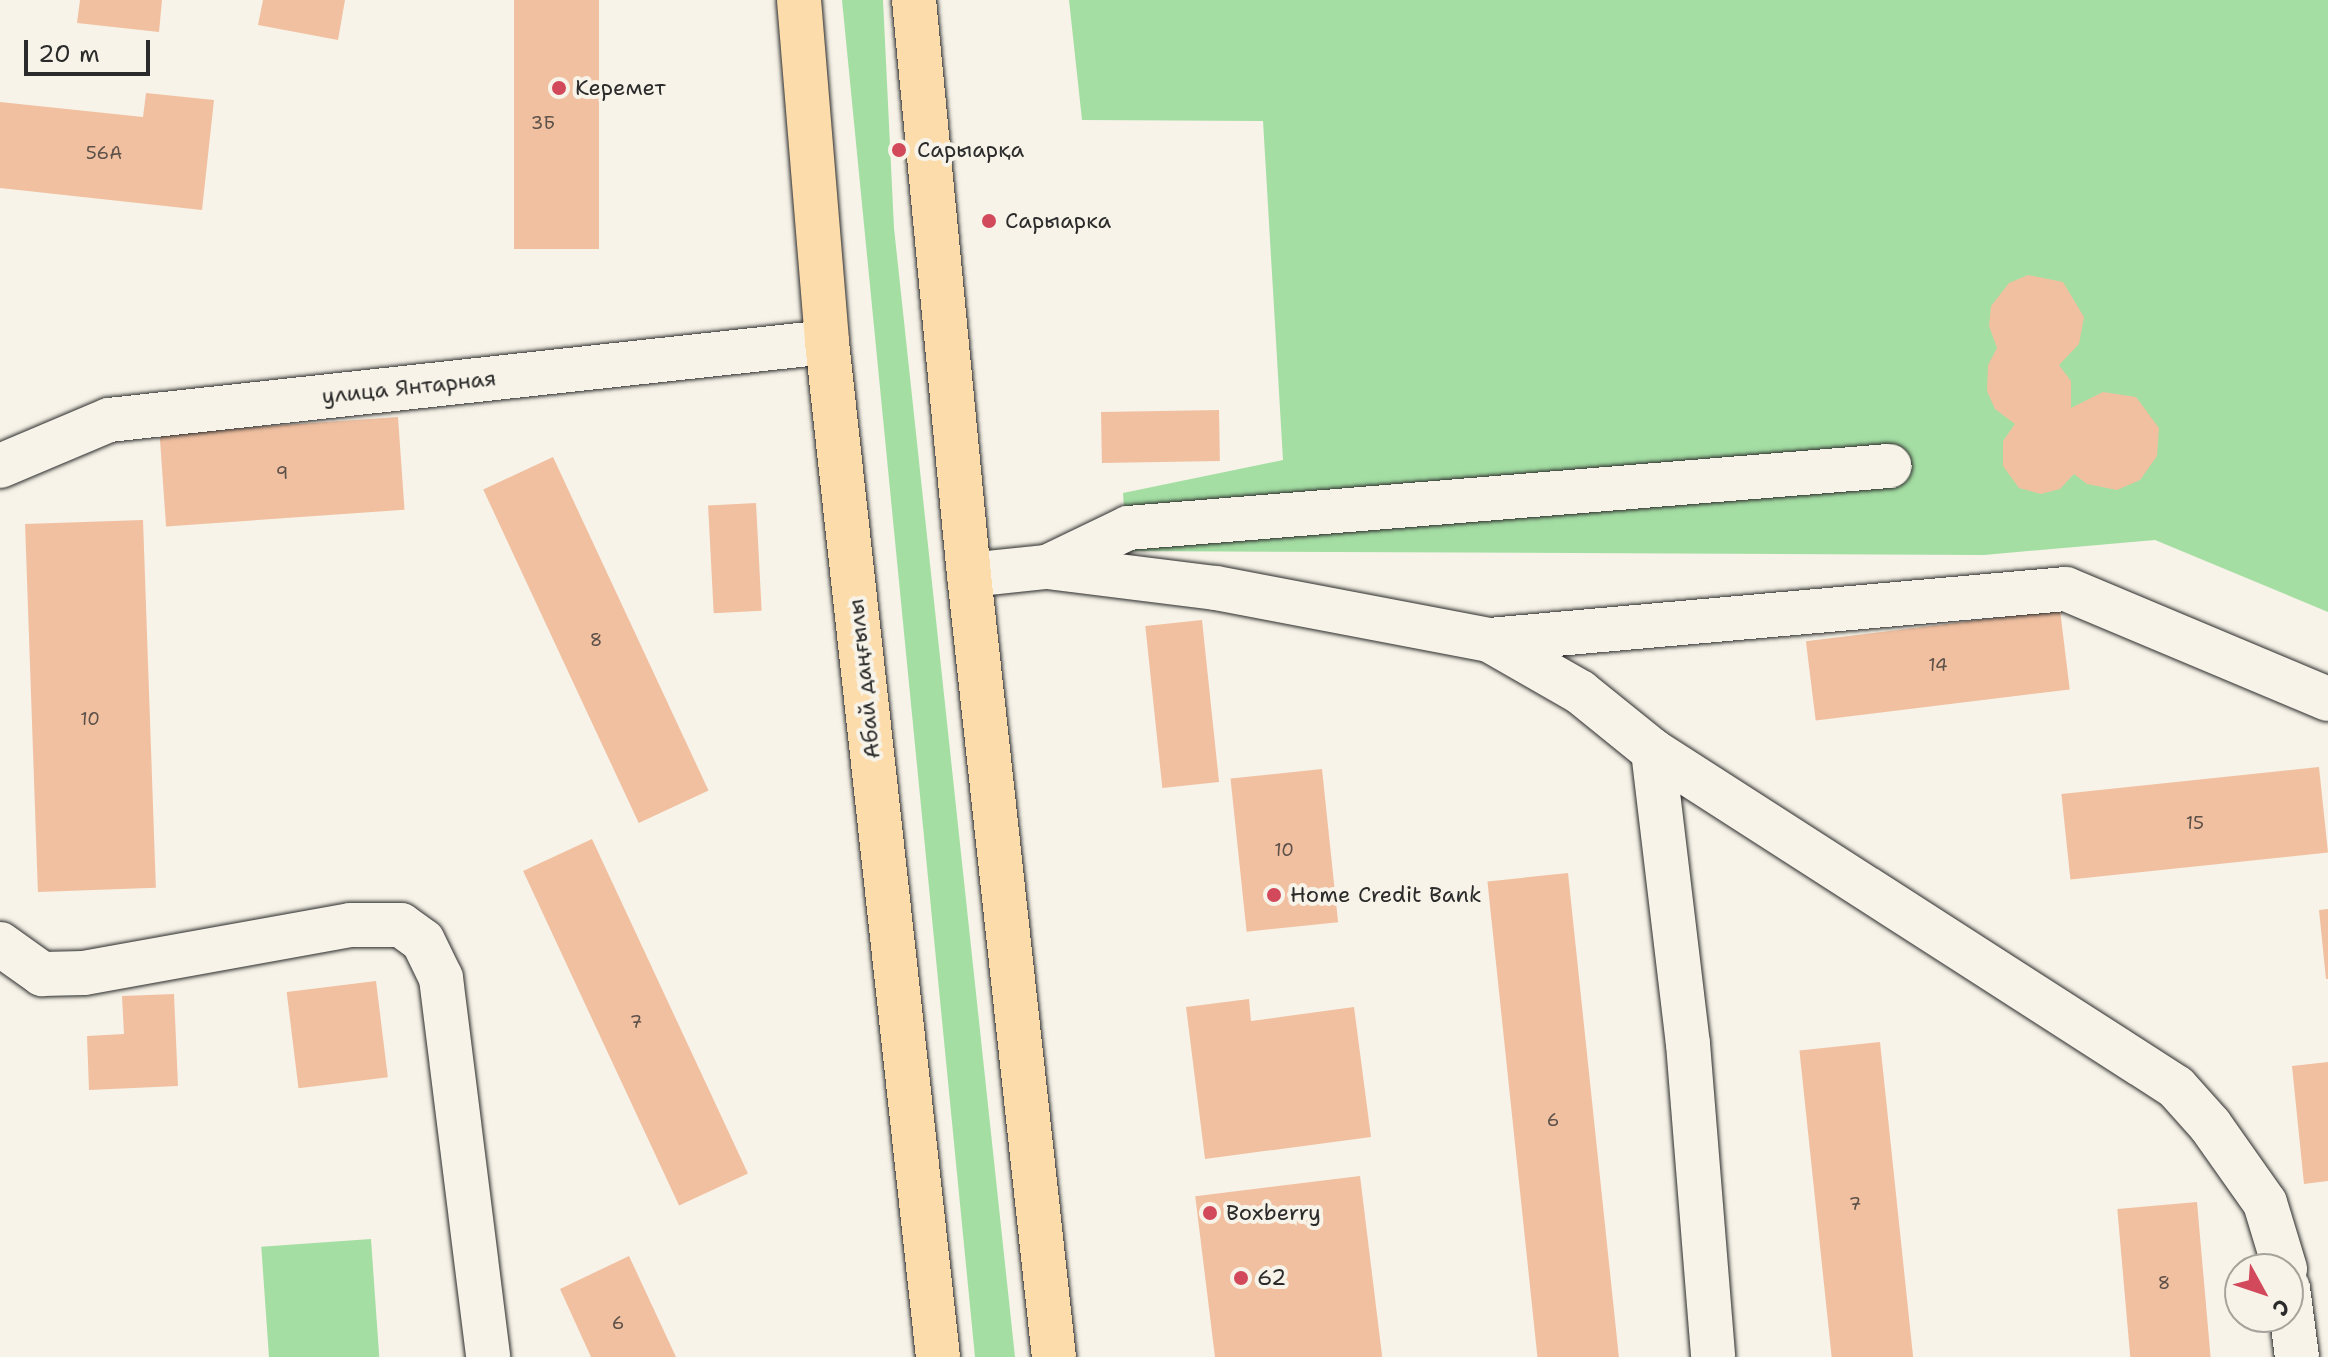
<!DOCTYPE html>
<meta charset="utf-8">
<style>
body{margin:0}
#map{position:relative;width:2328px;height:1357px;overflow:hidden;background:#f7f3e8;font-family:"Shantell Sans",sans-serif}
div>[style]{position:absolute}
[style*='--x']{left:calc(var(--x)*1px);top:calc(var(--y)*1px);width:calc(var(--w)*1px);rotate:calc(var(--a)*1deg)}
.green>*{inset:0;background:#a4dea3;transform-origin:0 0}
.building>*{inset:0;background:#f1c0a1;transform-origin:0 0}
.roads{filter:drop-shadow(0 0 2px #2b2b2b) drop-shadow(0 0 2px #2b2b2b)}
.minor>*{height:44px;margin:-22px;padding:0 22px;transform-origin:22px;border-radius:22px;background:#f7f3e8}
.major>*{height:44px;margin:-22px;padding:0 22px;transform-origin:22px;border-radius:22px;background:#fddcac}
.dots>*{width:22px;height:22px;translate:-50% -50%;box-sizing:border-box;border:4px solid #f7f3e8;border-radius:50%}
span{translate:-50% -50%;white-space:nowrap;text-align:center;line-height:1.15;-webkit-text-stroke:8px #f7f3e8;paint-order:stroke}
.number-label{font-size:18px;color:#5c5048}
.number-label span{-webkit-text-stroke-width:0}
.poi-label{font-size:22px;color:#2b2b2b}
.left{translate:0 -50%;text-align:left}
.street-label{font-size:22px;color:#2b2b2b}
.north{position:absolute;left:2224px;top:1253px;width:80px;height:80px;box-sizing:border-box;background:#f7f3e8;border:2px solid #a5a39c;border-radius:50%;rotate:130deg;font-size:22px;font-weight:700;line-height:32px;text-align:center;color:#2b2b2b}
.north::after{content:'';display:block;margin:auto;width:28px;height:36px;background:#d1495b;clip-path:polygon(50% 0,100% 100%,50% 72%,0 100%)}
.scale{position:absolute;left:24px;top:40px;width:126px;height:36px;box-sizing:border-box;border:4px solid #2b2b2b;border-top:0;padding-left:10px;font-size:24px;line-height:28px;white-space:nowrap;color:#2b2b2b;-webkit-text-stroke:6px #f7f3e8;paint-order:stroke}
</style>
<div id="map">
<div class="green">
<div style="clip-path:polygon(842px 0,883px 0,894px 228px,1015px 1357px,975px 1357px)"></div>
<div style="clip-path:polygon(1069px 0,2328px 0,2328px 612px,2155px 540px,1984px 555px,1127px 551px,1123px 493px,1283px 460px,1263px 121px,1082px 120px)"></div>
<div style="left:371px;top:1239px;width:118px;height:110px;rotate:86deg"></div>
</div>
<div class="building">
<div style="clip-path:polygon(80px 0,162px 0,159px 32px,77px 23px)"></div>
<div style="clip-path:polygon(263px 0,345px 0,338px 40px,258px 25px)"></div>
<div style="left:514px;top:0;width:85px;height:249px"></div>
<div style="clip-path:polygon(146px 93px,214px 100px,202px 210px,0 188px,0 102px,143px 117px)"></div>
<div style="clip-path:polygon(2028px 275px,2063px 282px,2084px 317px,2079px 344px,2059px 365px,2071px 381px,2071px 408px,2103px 392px,2136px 397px,2159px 428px,2157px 456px,2140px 480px,2117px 490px,2087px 484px,2074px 474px,2060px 489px,2041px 494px,2019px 488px,2003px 466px,2003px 441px,2015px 424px,1995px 409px,1987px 391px,1988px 365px,1997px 348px,1989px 326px,1991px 306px,2009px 283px)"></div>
<div style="left:1219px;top:410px;width:51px;height:118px;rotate:89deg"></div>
<div style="left:398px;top:417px;width:93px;height:239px;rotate:86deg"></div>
<div style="left:553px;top:457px;width:368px;height:77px;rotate:65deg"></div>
<div style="left:756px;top:503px;width:108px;height:48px;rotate:87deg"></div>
<div style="left:143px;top:520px;width:368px;height:118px;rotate:88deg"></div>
<div style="left:2060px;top:610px;width:80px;height:256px;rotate:83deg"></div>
<div style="left:1202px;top:620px;width:163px;height:57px;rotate:84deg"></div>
<div style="left:2319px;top:767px;width:86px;height:259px;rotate:84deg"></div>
<div style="left:1322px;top:769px;width:154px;height:92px;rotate:84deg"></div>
<div style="left:592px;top:839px;width:369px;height:76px;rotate:65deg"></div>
<div style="left:1568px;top:873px;width:487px;height:81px;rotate:84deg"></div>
<div style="clip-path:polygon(2328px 909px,2328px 979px,2326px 979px,2319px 910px)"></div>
<div style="left:376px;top:981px;width:97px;height:90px;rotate:83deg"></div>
<div style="clip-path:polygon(174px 994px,178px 1086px,89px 1090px,87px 1036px,124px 1034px,122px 996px)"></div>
<div style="clip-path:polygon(1249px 999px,1251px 1021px,1354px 1007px,1371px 1137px,1205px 1159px,1186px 1007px)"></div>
<div style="left:1880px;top:1042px;width:317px;height:81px;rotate:84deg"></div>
<div style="clip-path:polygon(2328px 1062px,2328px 1181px,2304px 1184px,2292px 1066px)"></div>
<div style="left:1360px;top:1176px;width:182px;height:166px;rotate:83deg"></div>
<div style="left:2197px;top:1202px;width:156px;height:80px;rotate:85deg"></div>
<div style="clip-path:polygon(629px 1256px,676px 1357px,591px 1357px,560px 1289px)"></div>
</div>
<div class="roads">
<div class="minor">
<div style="--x:0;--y:466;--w:118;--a:-22.9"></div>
<div style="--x:109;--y:420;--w:722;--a:-6.2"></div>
<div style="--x:1047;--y:567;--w:90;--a:-25.7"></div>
<div style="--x:1128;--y:528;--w:764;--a:-4.66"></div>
<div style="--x:969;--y:575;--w:78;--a:-5.9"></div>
<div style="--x:1047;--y:567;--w:170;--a:7.1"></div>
<div style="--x:1216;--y:588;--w:278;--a:10.8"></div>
<div style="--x:1489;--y:640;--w:105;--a:29.7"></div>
<div style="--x:1580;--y:692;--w:94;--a:38.9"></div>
<div style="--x:1653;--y:751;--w:622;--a:32.72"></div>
<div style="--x:2176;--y:1087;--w:51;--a:48.2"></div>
<div style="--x:2210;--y:1125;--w:95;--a:54.8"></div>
<div style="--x:2265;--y:1203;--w:69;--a:73.1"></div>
<div style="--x:1489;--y:640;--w:579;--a:-5.05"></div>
<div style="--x:2066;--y:589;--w:284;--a:22.8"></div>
<div style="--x:1653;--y:751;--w:295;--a:83.2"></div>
<div style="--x:1688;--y:1044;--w:314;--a:85.4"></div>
<div style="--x:0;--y:944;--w:52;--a:35.5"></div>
<div style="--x:42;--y:974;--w:42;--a:-1.4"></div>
<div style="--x:84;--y:973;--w:270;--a:-10.2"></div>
<div style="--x:350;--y:925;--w:51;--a:0"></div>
<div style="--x:401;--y:925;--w:27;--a:36"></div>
<div style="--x:423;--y:941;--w:41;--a:64.1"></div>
<div style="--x:441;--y:978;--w:382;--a:82.9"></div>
<div style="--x:2288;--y:1288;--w:70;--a:82.6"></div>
</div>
<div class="major">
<div style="--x:799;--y:0;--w:343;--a:85.3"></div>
<div style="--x:827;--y:342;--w:1021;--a:83.76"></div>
<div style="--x:914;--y:0;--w:578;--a:84.54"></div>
<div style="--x:969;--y:575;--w:787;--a:83.8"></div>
</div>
</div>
<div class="dots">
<div style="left:559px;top:88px;background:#d1495b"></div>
<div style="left:899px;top:150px;background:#d1495b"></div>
<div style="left:989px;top:221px;background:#d1495b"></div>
<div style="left:1274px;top:895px;background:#d1495b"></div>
<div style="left:1210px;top:1213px;background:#d1495b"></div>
<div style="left:1241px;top:1278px;background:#d1495b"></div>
</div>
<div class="number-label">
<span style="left:543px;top:123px">3Б</span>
<span style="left:104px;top:153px">56А</span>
<span style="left:282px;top:473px">9</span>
<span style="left:596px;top:640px">8</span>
<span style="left:1938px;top:665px">14</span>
<span style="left:90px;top:719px">10</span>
<span style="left:2195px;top:823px">15</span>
<span style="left:1284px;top:850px">10</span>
<span style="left:636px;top:1022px">7</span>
<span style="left:1553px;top:1120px">6</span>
<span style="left:1855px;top:1204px">7</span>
<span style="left:2164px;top:1283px">8</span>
<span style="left:618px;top:1323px">6</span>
</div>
<div class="poi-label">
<span class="left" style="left:575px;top:88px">Керемет</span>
<span class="left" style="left:917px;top:150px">Сарыарқа</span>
<span class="left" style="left:1005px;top:221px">Сарыарка</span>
<span class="left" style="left:1290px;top:895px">Home Credit Bank</span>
<span class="left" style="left:1226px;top:1213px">Boxberry</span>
<span class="left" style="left:1257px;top:1278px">62</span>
</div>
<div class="street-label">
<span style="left:409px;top:387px;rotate:-6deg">улица Янтарная</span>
<span style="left:864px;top:679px;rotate:-96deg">Абай даңғылы</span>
</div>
<div class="north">С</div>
<div class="scale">20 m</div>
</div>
